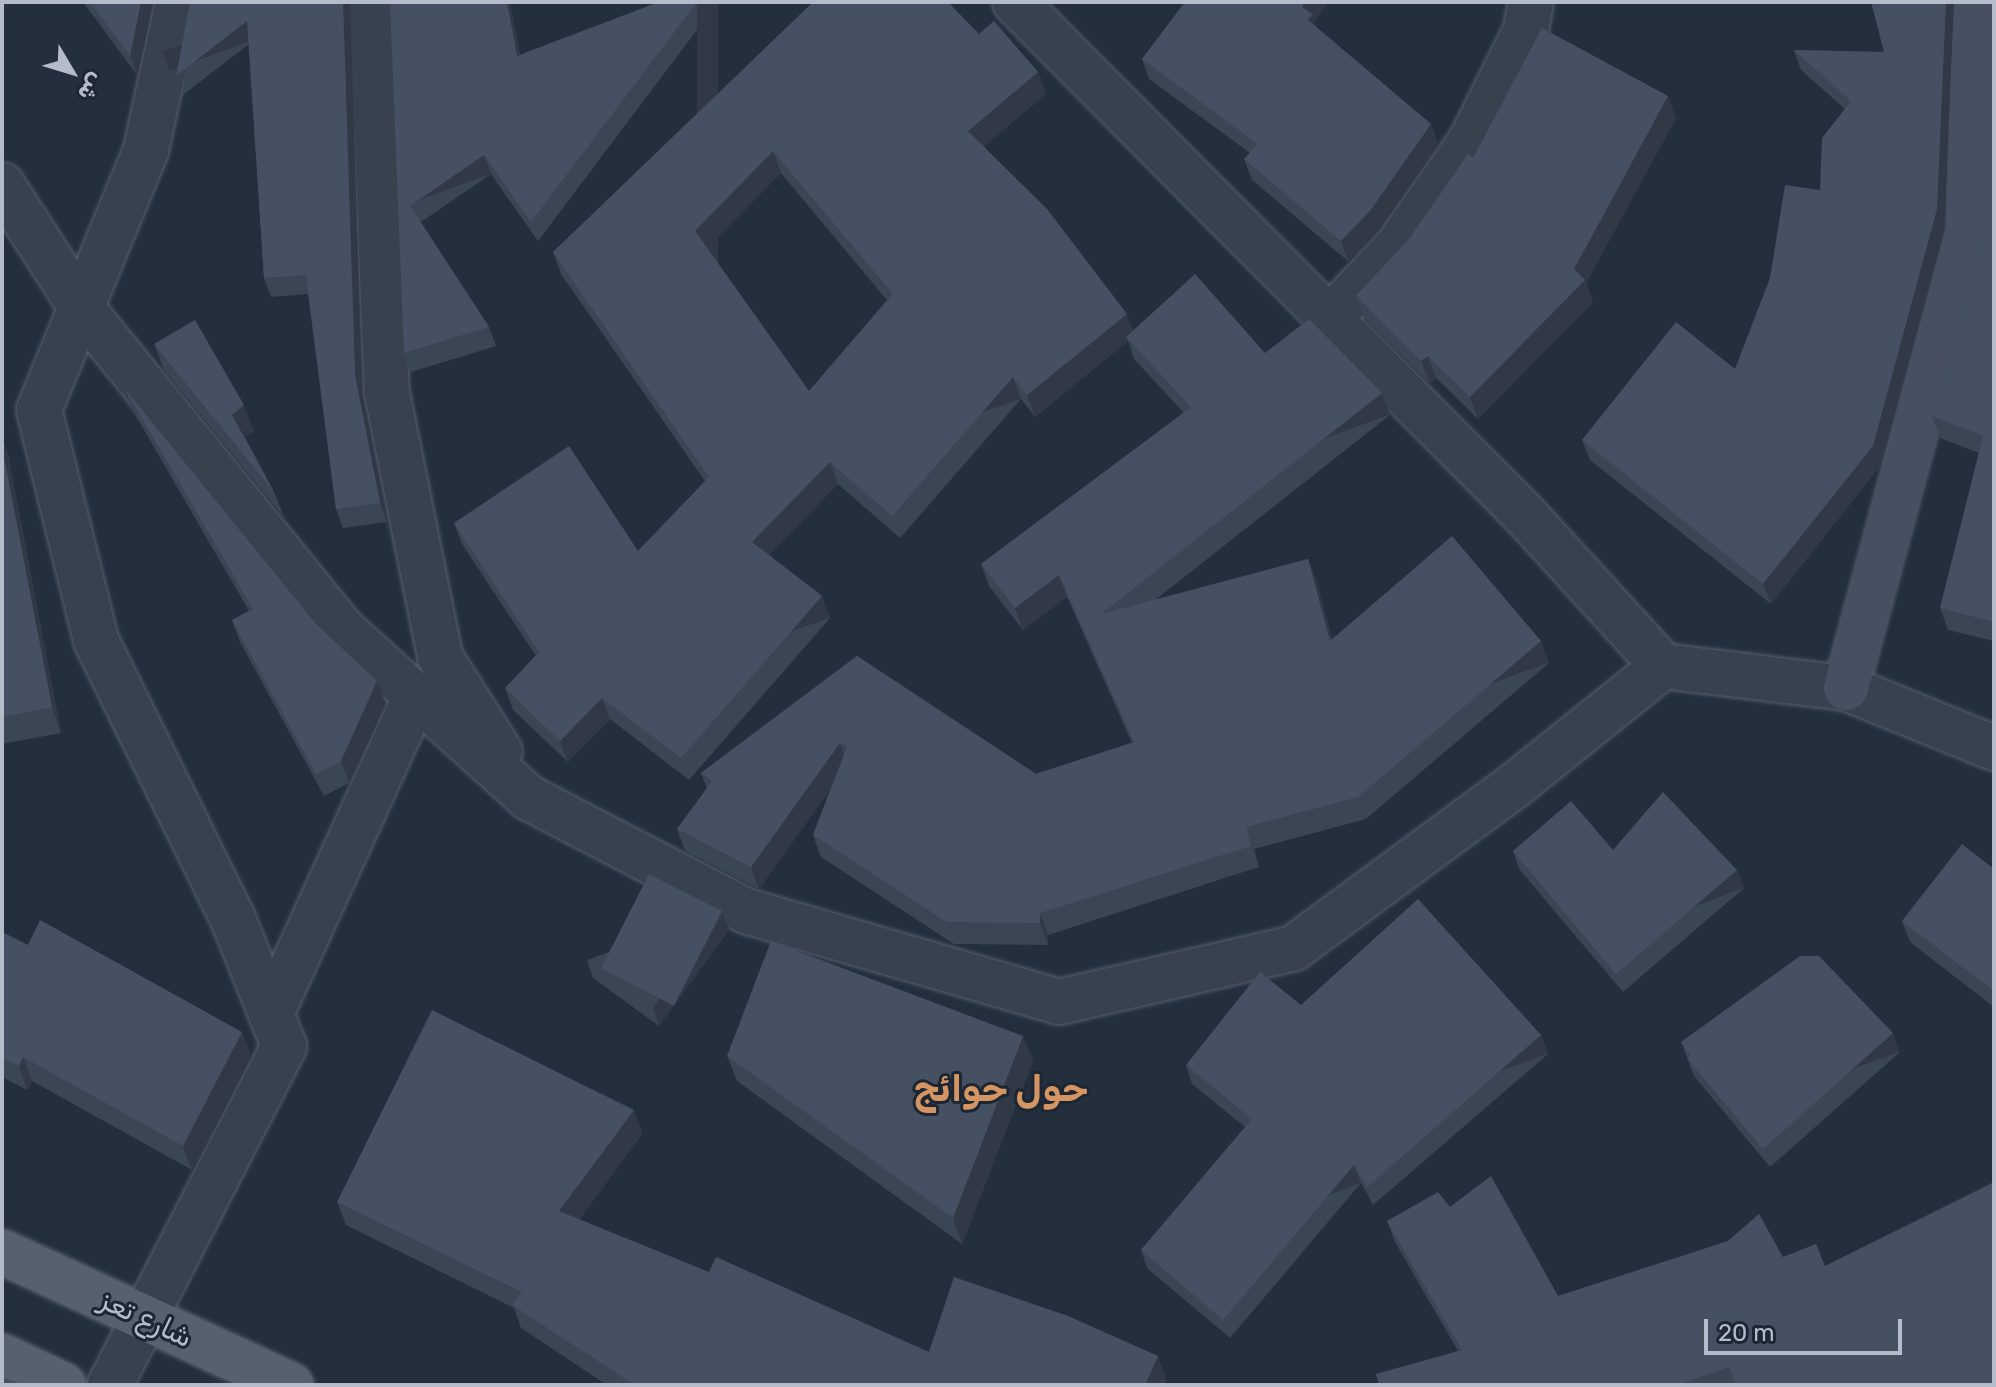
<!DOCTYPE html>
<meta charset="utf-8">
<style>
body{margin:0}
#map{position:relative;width:1996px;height:1387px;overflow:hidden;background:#242f3e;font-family:Rubik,"Noto Naskh Arabic",sans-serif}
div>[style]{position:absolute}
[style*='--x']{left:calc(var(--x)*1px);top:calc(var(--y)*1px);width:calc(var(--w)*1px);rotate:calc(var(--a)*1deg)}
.roads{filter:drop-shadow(0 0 2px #565f6c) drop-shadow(0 0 2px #565f6c)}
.street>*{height:44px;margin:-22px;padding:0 22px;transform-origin:22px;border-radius:22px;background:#38414e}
.secondary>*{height:44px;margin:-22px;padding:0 22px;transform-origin:22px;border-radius:22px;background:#465061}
.primary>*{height:44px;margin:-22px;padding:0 22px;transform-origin:22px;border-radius:22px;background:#56606e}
.wall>*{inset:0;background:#3b4654}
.shaded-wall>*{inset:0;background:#303945;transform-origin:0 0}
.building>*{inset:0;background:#455162;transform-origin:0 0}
span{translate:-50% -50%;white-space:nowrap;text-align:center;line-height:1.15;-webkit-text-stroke:6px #1d2633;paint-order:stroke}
.street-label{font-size:28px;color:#b4bcc9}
.district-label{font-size:36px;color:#d59563;font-weight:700}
.frame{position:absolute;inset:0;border:4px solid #b4bcc9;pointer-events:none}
.north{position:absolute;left:32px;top:32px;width:80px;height:80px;-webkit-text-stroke:6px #1d2633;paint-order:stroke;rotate:128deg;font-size:22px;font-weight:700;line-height:32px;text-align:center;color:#b4bcc9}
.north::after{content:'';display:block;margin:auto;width:28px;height:36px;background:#b4bcc9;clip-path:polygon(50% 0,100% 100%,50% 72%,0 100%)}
.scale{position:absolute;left:1704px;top:1319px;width:198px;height:36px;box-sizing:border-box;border:4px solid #b4bcc9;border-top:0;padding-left:10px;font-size:24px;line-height:28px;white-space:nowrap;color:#b4bcc9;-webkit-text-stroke:6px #1d2633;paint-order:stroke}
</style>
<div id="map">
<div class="roads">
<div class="street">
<div style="--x:371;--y:2;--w:391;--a:87.7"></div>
<div style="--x:387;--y:393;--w:269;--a:78.6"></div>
<div style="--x:440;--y:657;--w:112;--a:57.7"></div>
<div style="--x:1015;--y:2;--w:723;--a:45.17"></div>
<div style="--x:1525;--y:515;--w:205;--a:47.6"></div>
<div style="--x:1663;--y:666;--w:184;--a:6.9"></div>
<div style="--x:1846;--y:688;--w:160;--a:22.1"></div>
<div style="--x:2;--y:185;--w:149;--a:57.1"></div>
<div style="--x:83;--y:310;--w:412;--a:50.9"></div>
<div style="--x:343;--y:630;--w:251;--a:42.1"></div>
<div style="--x:529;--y:798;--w:245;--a:27.5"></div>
<div style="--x:746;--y:911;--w:326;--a:16.2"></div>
<div style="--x:1059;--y:1002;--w:241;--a:-12.9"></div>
<div style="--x:1294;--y:948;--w:273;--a:-36.4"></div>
<div style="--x:1514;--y:786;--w:191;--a:-38.8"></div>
<div style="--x:1330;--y:318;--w:98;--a:-46.7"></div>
<div style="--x:1397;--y:247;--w:129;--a:-55.1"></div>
<div style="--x:1471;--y:141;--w:124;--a:-63.6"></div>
<div style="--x:1526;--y:30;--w:28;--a:-80"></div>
<div style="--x:271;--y:1014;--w:349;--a:-65.5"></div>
<div style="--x:110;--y:1385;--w:381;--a:-62.8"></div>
<div style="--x:284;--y:1046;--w:137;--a:-111.9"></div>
<div style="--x:233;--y:919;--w:311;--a:-116.2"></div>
<div style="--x:96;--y:640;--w:237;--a:-103.9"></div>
<div style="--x:39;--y:410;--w:281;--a:-67.6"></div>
<div style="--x:146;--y:150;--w:151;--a:-77.8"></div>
</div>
<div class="secondary">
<div style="--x:1846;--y:688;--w:471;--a:-74.9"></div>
<div style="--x:1969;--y:233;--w:231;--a:-88.3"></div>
</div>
<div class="primary">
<div style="--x:2;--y:1252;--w:318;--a:24.7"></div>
<div style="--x:2;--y:1356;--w:68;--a:25.4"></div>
</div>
</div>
<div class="wall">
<div style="clip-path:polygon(83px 2px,153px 2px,137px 75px)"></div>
<div style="clip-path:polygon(190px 2px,350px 2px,362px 394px,387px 522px,343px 528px,336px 509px,308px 294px,271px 297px,264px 278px,249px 44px,183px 95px)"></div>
<div style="clip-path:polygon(390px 2px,510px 2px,520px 55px,659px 2px,718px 2px,538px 241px,491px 174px,421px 222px,489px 327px,496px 346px,411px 372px,404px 353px)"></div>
<div style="clip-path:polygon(1185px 2px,1328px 2px,1314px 21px,1317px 28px,1431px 124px,1438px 144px,1378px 231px,1349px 262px,1252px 180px,1244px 159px,1250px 153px,1149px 79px,1142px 59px)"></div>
<div style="clip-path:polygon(evenodd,979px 34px,1038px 72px,1046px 94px,984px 146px,1133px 331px,1265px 353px,1382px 393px,1390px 415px,1155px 600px,1308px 559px,1316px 580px,1332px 639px,1549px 663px,1366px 819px,1254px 849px,1259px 867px,1048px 935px,1048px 945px,954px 944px,821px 857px,813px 835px,831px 788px,759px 889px,685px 851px,677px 829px,707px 789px,701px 773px,857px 656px,1036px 774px,1132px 743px,1067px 597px,1023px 630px,989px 586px,981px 564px,1184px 413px,1134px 359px,1128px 341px,1035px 417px,1021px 399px,900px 538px,838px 484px,769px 555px,822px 596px,830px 618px,689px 780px,610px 719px,568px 762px,513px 710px,505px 688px,536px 656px,462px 544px,454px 523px,638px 551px,705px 481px,561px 274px,553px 252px,979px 34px,781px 173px,887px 300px,809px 391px,707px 248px,781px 173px)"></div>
<div style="clip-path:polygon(1794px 50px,1884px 52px,1944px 229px,1880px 466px,1771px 604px,1590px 460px,1582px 440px,1735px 369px,1820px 190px,1845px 109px,1801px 70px)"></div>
<div style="clip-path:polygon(1676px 118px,1586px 283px,1593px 302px,1478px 419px,1436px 378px,1430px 384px,1364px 318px,1356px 296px,1409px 239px,1473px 158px)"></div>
<div style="clip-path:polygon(1994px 173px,1994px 641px,1948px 630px,1940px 608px,1979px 453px,1940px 438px,1932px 416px,1985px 218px)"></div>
<div style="clip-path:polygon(154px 344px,254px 431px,245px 437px,274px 492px,284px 517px,164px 370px)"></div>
<div style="clip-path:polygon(125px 389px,316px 624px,377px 681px,385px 703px,349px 783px,324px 796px,240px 642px,232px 620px,249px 611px,133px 411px)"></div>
<div style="clip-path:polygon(2px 437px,8px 454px,61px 733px,2px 744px)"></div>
<div style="clip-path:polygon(1613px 850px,1737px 870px,1744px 888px,1623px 992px,1519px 869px,1513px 851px)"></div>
<div style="clip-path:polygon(1994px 869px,1994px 1007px,1910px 942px,1902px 921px)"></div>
<div style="clip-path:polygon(722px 912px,729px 930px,659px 1026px,593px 978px,587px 960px)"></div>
<div style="clip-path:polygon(2px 932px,28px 945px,242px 1032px,251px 1056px,192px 1170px,32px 1081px,27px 1090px,2px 1077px)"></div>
<div style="clip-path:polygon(1301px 1005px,1541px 1035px,1548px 1054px,1373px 1205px,1361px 1183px,1230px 1338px,1147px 1268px,1141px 1250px,1245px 1127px,1192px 1084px,1186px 1065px)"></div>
<div style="clip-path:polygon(1023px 1036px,1033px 1061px,962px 1244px,737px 1081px,727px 1056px)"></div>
<div style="clip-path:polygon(1681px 1042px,1900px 1052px,1770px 1167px,1694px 1076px)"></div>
<div style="clip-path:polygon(634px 1110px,642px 1134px,579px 1220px,709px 1272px,929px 1352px,1158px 1356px,1166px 1380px,1164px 1385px,607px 1385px,521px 1328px,514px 1308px,346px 1225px,337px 1202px)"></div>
<div style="clip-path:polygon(1450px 1207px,1558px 1296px,1783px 1257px,1825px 1266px,1994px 1385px,1379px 1385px,1458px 1351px,1395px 1242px,1387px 1221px)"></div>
</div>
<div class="shaded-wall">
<div style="clip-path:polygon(141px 2px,153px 2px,137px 75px,130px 56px)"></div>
<div style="clip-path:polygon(343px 2px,350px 2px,362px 394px,387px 522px,380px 503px,355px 375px)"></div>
<div style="clip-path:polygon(507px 2px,510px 2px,524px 75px,517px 56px)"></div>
<div style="left:697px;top:2px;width:21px;height:276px"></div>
<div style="clip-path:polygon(1305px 2px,1328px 2px,1314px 21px,1319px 35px,1315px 41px,1302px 7px)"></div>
<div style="clip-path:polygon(1946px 2px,1954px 2px,1944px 229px,1880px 466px,1771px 604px,1763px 584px)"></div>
<div style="left:247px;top:21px;width:20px;height:90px;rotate:70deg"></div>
<div style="clip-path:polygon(1038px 72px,1046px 94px,976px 153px,968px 131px)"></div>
<div style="clip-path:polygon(1668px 96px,1676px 118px,1586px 283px,1593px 302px,1478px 419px,1470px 397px,1574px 269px)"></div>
<div style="clip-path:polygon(1431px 124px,1438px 144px,1378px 231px,1349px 262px,1341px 241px)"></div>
<div style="clip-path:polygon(773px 151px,781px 173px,703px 252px,695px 231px)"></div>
<div style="left:484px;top:155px;width:20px;height:90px;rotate:70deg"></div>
<div style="clip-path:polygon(1127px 314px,1135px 335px,1126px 337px,1128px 341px,1035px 417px,1027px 395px)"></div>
<div style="clip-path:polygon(1428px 356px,1436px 378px,1430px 384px,1421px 361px)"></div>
<div style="left:1013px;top:377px;width:23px;height:184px;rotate:70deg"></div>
<div style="left:1382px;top:393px;width:23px;height:357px;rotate:70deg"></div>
<div style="clip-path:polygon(244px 405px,254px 431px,241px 440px,232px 415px)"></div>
<div style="clip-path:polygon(2px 437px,8px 454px,61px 733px,52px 707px,2px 447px)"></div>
<div style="clip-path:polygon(830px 462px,838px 484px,760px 564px,752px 542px)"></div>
<div style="clip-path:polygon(1308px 559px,1316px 580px,1338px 663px,1330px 641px)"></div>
<div style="clip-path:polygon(1059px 575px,1067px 597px,1023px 630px,1015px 608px)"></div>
<div style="left:822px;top:596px;width:23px;height:215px;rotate:70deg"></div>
<div style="left:1541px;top:641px;width:23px;height:240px;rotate:70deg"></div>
<div style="clip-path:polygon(377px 681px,385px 703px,349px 783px,341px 761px)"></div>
<div style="clip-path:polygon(602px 698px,610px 719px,568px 762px,560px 741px)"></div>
<div style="clip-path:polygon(840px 743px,848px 765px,759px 889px,751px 867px)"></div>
<div style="left:1737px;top:870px;width:19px;height:160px;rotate:69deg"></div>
<div style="clip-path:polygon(722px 912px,729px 930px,659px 1026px,653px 1008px)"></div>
<div style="clip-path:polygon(1040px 913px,1048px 935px,1048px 945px,1040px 923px)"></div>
<div style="clip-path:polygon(242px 1032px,251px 1056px,192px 1170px,183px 1146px)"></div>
<div style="left:1893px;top:1033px;width:20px;height:174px;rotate:70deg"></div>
<div style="left:1541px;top:1035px;width:20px;height:231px;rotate:70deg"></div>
<div style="clip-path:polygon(1023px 1036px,1033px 1061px,962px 1244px,953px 1218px)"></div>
<div style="clip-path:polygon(23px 1057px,32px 1081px,27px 1090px,19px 1066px)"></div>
<div style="clip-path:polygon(634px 1110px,642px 1134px,568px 1235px,559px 1211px)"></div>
<div style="left:1354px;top:1165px;width:19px;height:203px;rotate:69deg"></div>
<div style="clip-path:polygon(1158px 1356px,1166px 1380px,1164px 1385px,1145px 1385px)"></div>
</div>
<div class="building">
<div style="clip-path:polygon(90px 2px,141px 2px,130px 56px)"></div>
<div style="clip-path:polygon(190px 2px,343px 2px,355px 375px,380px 503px,336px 509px,306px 275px,264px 278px,247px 21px,176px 76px)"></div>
<div style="clip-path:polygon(390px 2px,507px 2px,517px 56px,659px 2px,697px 2px,531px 222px,484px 155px,410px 206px,489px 327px,404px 353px)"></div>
<div style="clip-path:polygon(evenodd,813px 2px,948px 2px,979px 34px,994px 21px,1038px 72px,968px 131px,1047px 209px,1127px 314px,1027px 395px,1013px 377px,892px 516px,830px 462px,752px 542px,822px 596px,681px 758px,602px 698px,560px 741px,505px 688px,539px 652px,454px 523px,569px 446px,638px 551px,709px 477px,553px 252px,813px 2px,773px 151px,893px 294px,809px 391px,695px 231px,773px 151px)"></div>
<div style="clip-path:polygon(1185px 2px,1305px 2px,1302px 7px,1312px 14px,1308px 20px,1431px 124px,1370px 211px,1341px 241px,1244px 159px,1258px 144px,1142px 59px)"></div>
<div style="clip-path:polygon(1871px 2px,1946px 2px,1937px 209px,1873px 446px,1763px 584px,1582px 440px,1676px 322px,1735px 369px,1770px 278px,1785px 185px,1820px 190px,1822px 138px,1851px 101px,1794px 50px,1884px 52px)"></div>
<div style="clip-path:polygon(1542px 28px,1668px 96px,1574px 269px,1585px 280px,1470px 397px,1428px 356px,1421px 361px,1356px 296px,1409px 239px,1468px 154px,1473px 158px)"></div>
<div style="clip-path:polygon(1987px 171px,1994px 173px,1994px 622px,1940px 608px,1983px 436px,1932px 416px,1985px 218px)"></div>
<div style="clip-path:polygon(1195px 274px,1265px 353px,1309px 319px,1382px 393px,1101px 614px,1308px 559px,1330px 641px,1452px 536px,1541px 641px,1358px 797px,1246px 827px,1251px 846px,1040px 913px,1040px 923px,947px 922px,813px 835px,847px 747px,840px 743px,751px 867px,677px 829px,712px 781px,701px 773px,857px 656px,1036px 774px,1134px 742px,1059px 575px,1015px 608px,981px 564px,1191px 407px,1126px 337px)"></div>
<div style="clip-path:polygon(195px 320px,244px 405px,232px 415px,274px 492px,154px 344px)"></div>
<div style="clip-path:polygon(125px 389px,316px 624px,377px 681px,341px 761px,316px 774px,232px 620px,253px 609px)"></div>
<div style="clip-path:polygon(2px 447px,52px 707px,2px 717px)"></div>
<div style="clip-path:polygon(1663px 792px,1737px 870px,1616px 974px,1513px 851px,1571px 801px,1613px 850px)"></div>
<div style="clip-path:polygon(1962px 844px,1994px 869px,1994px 991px,1902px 921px)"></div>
<div style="left:649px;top:874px;width:82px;height:106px;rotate:27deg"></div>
<div style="clip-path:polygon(1418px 899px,1541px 1035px,1367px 1187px,1354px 1165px,1223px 1320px,1141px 1250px,1252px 1119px,1186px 1065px,1260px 972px,1301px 1005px)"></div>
<div style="clip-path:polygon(40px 920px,242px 1032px,183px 1146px,23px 1057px,19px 1066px,2px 1058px,2px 932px,28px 945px)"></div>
<div style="clip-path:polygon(771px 941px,1023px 1036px,953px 1218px,727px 1056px)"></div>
<div style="clip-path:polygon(1800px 956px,1819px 956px,1893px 1033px,1763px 1149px,1687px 1058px,1691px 1056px,1681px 1042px)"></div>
<div style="clip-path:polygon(432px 1010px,634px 1110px,559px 1211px,709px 1272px,716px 1257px,929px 1352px,954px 1277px,1068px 1316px,1158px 1356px,1145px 1385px,635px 1385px,512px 1305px,522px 1292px,337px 1202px)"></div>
<div style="clip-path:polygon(1491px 1176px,1558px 1296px,1728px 1241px,1759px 1214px,1783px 1257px,1816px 1244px,1825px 1266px,1992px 1183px,1994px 1181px,1994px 1385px,1736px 1385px,1729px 1367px,1676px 1385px,1379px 1385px,1376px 1374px,1462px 1350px,1387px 1221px,1438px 1192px,1450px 1207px)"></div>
<div style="clip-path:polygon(2px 1377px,24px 1385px,2px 1385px)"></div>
</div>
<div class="street-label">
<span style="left:146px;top:1319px;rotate:25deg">شارع تعز</span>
</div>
<div class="district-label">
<span style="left:1001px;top:1089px">حول حوائج</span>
</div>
<div class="frame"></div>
<div class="north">ش</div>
<div class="scale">20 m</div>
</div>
